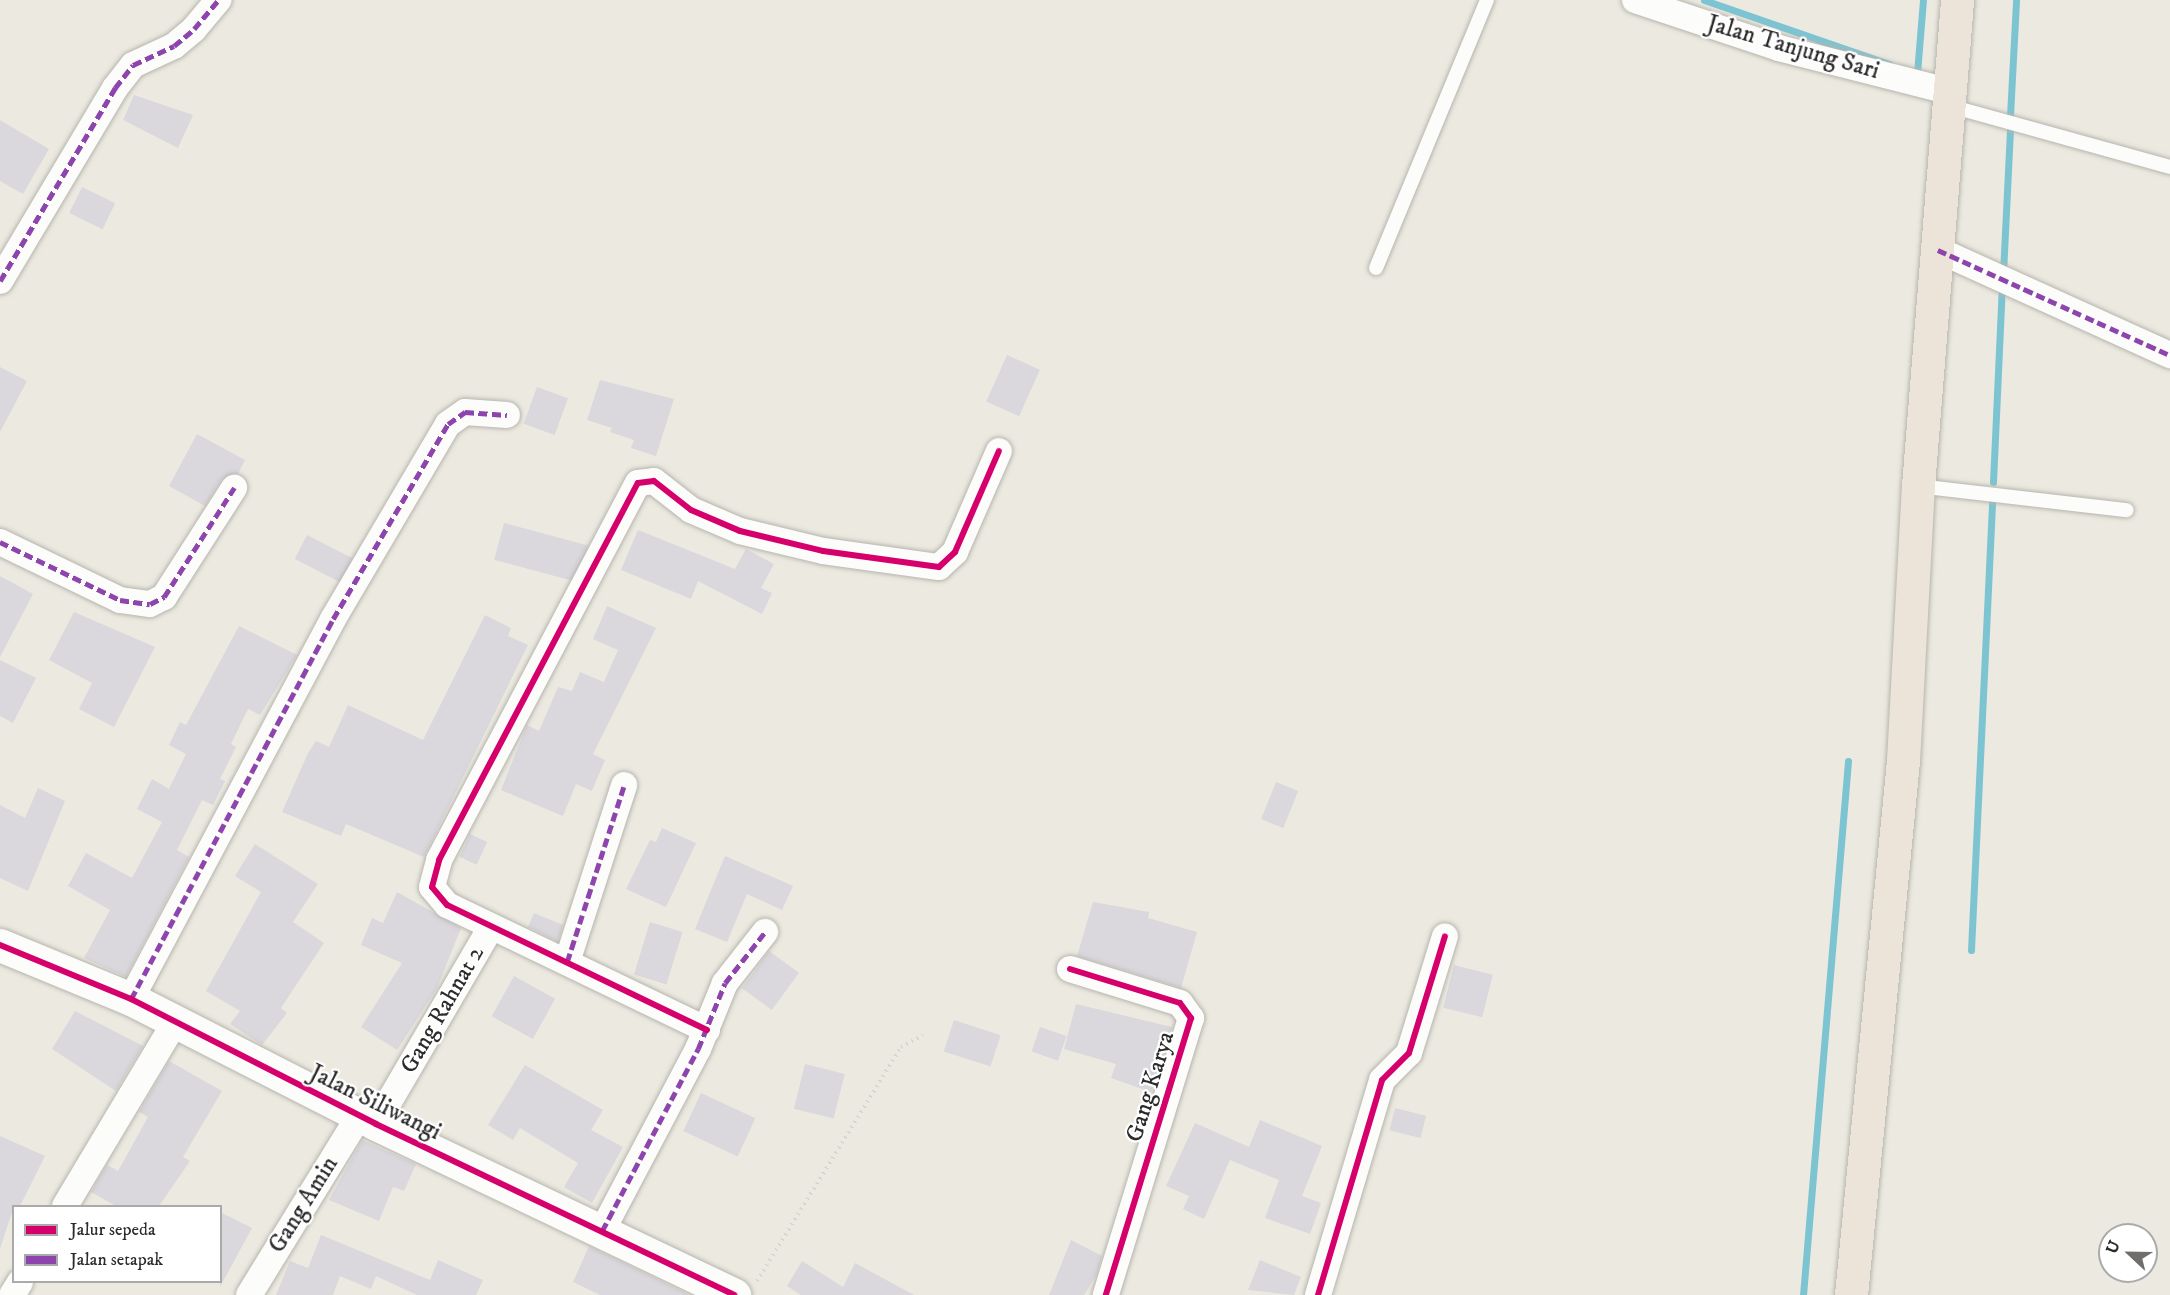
<!DOCTYPE html>
<style>
body{margin:0}
#map{position:relative;width:2170px;height:1295px;overflow:hidden;background:#eceae0;font-family:"IM FELL DW Pica",serif}
div>[style]{position:absolute}
[style*='--x']{left:calc(var(--x)*1px);top:calc(var(--y)*1px);width:calc(var(--w)*1px);rotate:calc(var(--a)*1deg)}
.stream>*{height:7px;margin:-3.5px;padding:0 3.5px;transform-origin:3.5px;border-radius:3.5px;background:#7dc4d2}
.building>*{inset:0;background:#dad7dd;transform-origin:0 0}
.path>*{height:4px;margin-top:-2px;transform-origin:0;background:repeating-linear-gradient(90deg,#d4d4d2 0 1.5px,transparent 0 6px)}
.roads{filter:drop-shadow(0 0 2px #b6b5ae) drop-shadow(0 0 2px #b6b5ae)}
.service>*{height:14px;margin:-7px;padding:0 7px;transform-origin:7px;border-radius:7px;background:#fcfcfa}
.minor>*{height:26px;margin:-13px;padding:0 13px;transform-origin:13px;border-radius:13px;background:#fcfcfa}
.tertiary>*{height:33px;margin:-16.5px;padding:0 16.5px;transform-origin:16.5px;border-radius:16.5px;background:#fcfcfa}
.primary>*{height:33px;margin:-16.5px;padding:0 16.5px;transform-origin:16.5px;border-radius:16.5px;background:#ece4d9}
.quiet>*{height:4.5px;margin-top:-2.25px;transform-origin:0;background:repeating-linear-gradient(90deg,#8e44ad 0 9px,transparent 0 13.5px)}
.cycleway>*{height:6px;margin:-3px;padding:0 3px;transform-origin:3px;border-radius:3px;background:#d6006c}
span{translate:-50% -50%;white-space:nowrap;text-align:center;line-height:1.15;-webkit-text-stroke:4.5px #fff;paint-order:stroke}
.street-label{font-size:24px;color:#2b2b2b}
.legend{position:absolute;left:12px;top:1205px;width:210px;height:78px;box-sizing:border-box;background:#fff;border:2px solid #aaa;margin:0;padding:8px 10px;list-style:none;font-size:18px;color:#2b2b2b}
.legend li{display:flex;align-items:center;gap:12px;height:30px}
.legend b{width:30px;border:2px solid #aaa}
.north{position:absolute;left:2098px;top:1223px;width:60px;height:60px;box-sizing:border-box;background:#fff;border:2px solid #aaa;border-radius:50%;rotate:292deg;font-size:16px;font-weight:700;line-height:24px;text-align:center;color:#2b2b2b}
.north::after{content:'';display:block;margin:auto;width:21px;height:27px;background:#6f6e6a;clip-path:polygon(50% 0,100% 100%,50% 72%,0 100%)}
</style>
<div id="map">
<div class="stream">
<div style="--x:1704;--y:0;--w:196;--a:19.1"></div>
<div style="--x:1917;--y:73;--w:73;--a:-85.3"></div>
<div style="--x:2010;--y:116;--w:116;--a:-87"></div>
<div style="--x:2003;--y:273;--w:145;--a:-87.2"></div>
<div style="--x:1993;--y:482;--w:198;--a:-87.4"></div>
<div style="--x:1971;--y:950;--w:448;--a:-87.3"></div>
<div style="--x:1803;--y:1295;--w:536;--a:-85.18"></div>
</div>
<div class="building">
<div style="clip-path:polygon(134px 95px,193px 115px,178px 148px,123px 120px)"></div>
<div style="clip-path:polygon(0 120px,49px 149px,23px 194px,0 181px)"></div>
<div style="left:82px;top:187px;width:37px;height:29px;rotate:26deg"></div>
<div style="left:1007px;top:355px;width:36px;height:51px;rotate:24deg"></div>
<div style="clip-path:polygon(0 367px,27px 381px,0 432px)"></div>
<div style="clip-path:polygon(600px 380px,674px 399px,656px 456px,631px 448px,634px 440px,610px 432px,612px 428px,587px 420px)"></div>
<div style="left:537px;top:387px;width:33px;height:39px;rotate:20deg"></div>
<div style="clip-path:polygon(197px 434px,245px 460px,238px 474px,222px 479px,205px 506px,169px 486px)"></div>
<div style="left:504px;top:523px;width:87px;height:38px;rotate:15deg"></div>
<div style="clip-path:polygon(638px 530px,735px 569px,746px 549px,774px 564px,761px 588px,772px 593px,762px 614px,698px 581px,691px 599px,621px 570px)"></div>
<div style="left:307px;top:535px;width:51px;height:27px;rotate:27deg"></div>
<div style="clip-path:polygon(0 576px,33px 594px,0 657px)"></div>
<div style="clip-path:polygon(607px 606px,656px 628px,593px 754px,605px 760px,592px 791px,576px 784px,563px 816px,501px 790px,527px 725px,539px 731px,558px 687px,572px 691px,580px 672px,604px 682px,618px 650px,593px 639px)"></div>
<div style="clip-path:polygon(74px 612px,155px 647px,114px 727px,79px 709px,92px 683px,49px 660px)"></div>
<div style="clip-path:polygon(485px 615px,511px 628px,508px 636px,528px 645px,424px 857px,346px 824px,341px 836px,282px 812px,308px 753px,316px 741px,329px 747px,348px 705px,423px 740px)"></div>
<div style="clip-path:polygon(239px 626px,297px 655px,260px 715px,248px 709px,231px 744px,236px 747px,220px 779px,225px 781px,213px 805px,202px 800px,177px 850px,189px 857px,126px 977px,84px 958px,110px 910px,68px 886px,86px 853px,132px 878px,162px 822px,137px 809px,152px 779px,169px 789px,186px 754px,169px 745px,180px 722px,186px 725px)"></div>
<div style="clip-path:polygon(0 660px,36px 678px,13px 723px,0 716px)"></div>
<div style="left:1276px;top:782px;width:24px;height:40px;rotate:22deg"></div>
<div style="clip-path:polygon(38px 788px,65px 801px,28px 891px,0 878px,0 805px,25px 818px)"></div>
<div style="clip-path:polygon(662px 828px,696px 843px,666px 907px,626px 889px,650px 840px,656px 842px)"></div>
<div style="left:470px;top:834px;width:19px;height:25px;rotate:25deg"></div>
<div style="clip-path:polygon(255px 844px,318px 884px,293px 922px,324px 943px,281px 1008px,287px 1013px,262px 1045px,230px 1024px,240px 1011px,206px 991px,261px 892px,235px 876px)"></div>
<div style="clip-path:polygon(725px 856px,793px 886px,782px 910px,747px 894px,727px 942px,695px 929px)"></div>
<div style="clip-path:polygon(397px 892px,461px 928px,437px 988px,397px 1050px,361px 1027px,402px 963px,361px 945px,372px 918px,383px 923px)"></div>
<div style="clip-path:polygon(1093px 902px,1149px 912px,1148px 918px,1197px 932px,1181px 988px,1077px 956px)"></div>
<div style="clip-path:polygon(534px 913px,563px 925px,558px 942px,528px 927px)"></div>
<div style="left:650px;top:922px;width:34px;height:55px;rotate:17deg"></div>
<div style="left:769px;top:951px;width:37px;height:46px;rotate:36deg"></div>
<div style="left:1454px;top:965px;width:40px;height:44px;rotate:14deg"></div>
<div style="left:514px;top:976px;width:47px;height:46px;rotate:29deg"></div>
<div style="clip-path:polygon(1076px 1004px,1172px 1027px,1151px 1092px,1111px 1078px,1116px 1064px,1064px 1049px)"></div>
<div style="clip-path:polygon(75px 1011px,143px 1046px,116px 1091px,52px 1049px)"></div>
<div style="left:954px;top:1020px;width:49px;height:33px;rotate:18deg"></div>
<div style="left:1040px;top:1027px;width:28px;height:26px;rotate:19deg"></div>
<div style="clip-path:polygon(169px 1061px,222px 1091px,183px 1157px,190px 1161px,159px 1206px,116px 1206px,91px 1192px,107px 1165px,118px 1171px,148px 1117px,139px 1112px)"></div>
<div style="left:805px;top:1064px;width:41px;height:46px;rotate:14deg"></div>
<div style="clip-path:polygon(525px 1065px,603px 1110px,591px 1130px,623px 1147px,592px 1203px,564px 1187px,578px 1163px,520px 1128px,513px 1140px,488px 1125px)"></div>
<div style="left:701px;top:1093px;width:60px;height:42px;rotate:25deg"></div>
<div style="left:1395px;top:1108px;width:32px;height:23px;rotate:14deg"></div>
<div style="clip-path:polygon(1260px 1120px,1322px 1146px,1302px 1196px,1321px 1203px,1310px 1234px,1265px 1218px,1279px 1180px,1230px 1160px,1204px 1219px,1183px 1209px,1189px 1196px,1166px 1186px,1195px 1123px,1249px 1147px)"></div>
<div style="clip-path:polygon(0 1136px,45px 1156px,20px 1206px,14px 1206px,0 1249px)"></div>
<div style="clip-path:polygon(362px 1140px,416px 1164px,404px 1191px,393px 1187px,379px 1221px,329px 1200px)"></div>
<div style="clip-path:polygon(220px 1212px,252px 1228px,220px 1287px)"></div>
<div style="clip-path:polygon(321px 1235px,430px 1280px,438px 1260px,483px 1280px,476px 1295px,417px 1295px,376px 1276px,371px 1289px,340px 1276px,333px 1295px,276px 1295px,290px 1261px,308px 1268px)"></div>
<div style="clip-path:polygon(1071px 1240px,1102px 1256px,1097px 1274px,1084px 1295px,1049px 1295px)"></div>
<div style="clip-path:polygon(589px 1246px,690px 1295px,600px 1295px,573px 1282px)"></div>
<div style="clip-path:polygon(1260px 1260px,1301px 1277px,1294px 1295px,1248px 1290px)"></div>
<div style="clip-path:polygon(802px 1261px,843px 1287px,855px 1263px,914px 1295px,801px 1295px,787px 1286px)"></div>
</div>
<div class="path">
<div style="--x:757;--y:1281;--w:275;--a:-58.4"></div>
<div style="--x:901;--y:1047;--w:25;--a:-29"></div>
</div>
<div class="roads">
<div class="service">
<div style="--x:1950;--y:106;--w:228;--a:15.5"></div>
<div style="--x:1376;--y:268;--w:290;--a:-67.5"></div>
<div style="--x:1918;--y:486;--w:210;--a:6.6"></div>
</div>
<div class="minor">
<div style="--x:1635;--y:0;--w:152;--a:18.4"></div>
<div style="--x:1779;--y:48;--w:178;--a:14.3"></div>
<div style="--x:1938;--y:250;--w:255;--a:24.4"></div>
<div style="--x:0;--y:281;--w:225;--a:-59.2"></div>
<div style="--x:115;--y:88;--w:29;--a:-52"></div>
<div style="--x:133;--y:65;--w:45;--a:-24.9"></div>
<div style="--x:174;--y:46;--w:26;--a:-40"></div>
<div style="--x:194;--y:29;--w:38;--a:-50"></div>
<div style="--x:0;--y:542;--w:133;--a:25.8"></div>
<div style="--x:120;--y:600;--w:30;--a:8"></div>
<div style="--x:150;--y:604;--w:16;--a:-27"></div>
<div style="--x:164;--y:597;--w:130;--a:-57.3"></div>
<div style="--x:567;--y:962;--w:186;--a:-72.1"></div>
<div style="--x:1070;--y:969;--w:115;--a:17.2"></div>
<div style="--x:1180;--y:1003;--w:19;--a:54"></div>
<div style="--x:1191;--y:1018;--w:290;--a:107.1"></div>
<div style="--x:131;--y:999;--w:430;--a:-62"></div>
<div style="--x:333;--y:619;--w:226;--a:-59.5"></div>
<div style="--x:448;--y:424;--w:21;--a:-35"></div>
<div style="--x:465;--y:412;--w:42;--a:4.1"></div>
<div style="--x:707;--y:1030;--w:288;--a:-154.3"></div>
<div style="--x:447;--y:905;--w:23;--a:-130"></div>
<div style="--x:432;--y:887;--w:28;--a:-75"></div>
<div style="--x:439;--y:860;--w:426;--a:-62.2"></div>
<div style="--x:638;--y:483;--w:16;--a:-7"></div>
<div style="--x:654;--y:481;--w:47;--a:38.1"></div>
<div style="--x:691;--y:510;--w:53;--a:23.2"></div>
<div style="--x:740;--y:531;--w:85;--a:13.5"></div>
<div style="--x:823;--y:551;--w:117;--a:7.9"></div>
<div style="--x:939;--y:567;--w:22;--a:-43"></div>
<div style="--x:955;--y:552;--w:110;--a:-66.5"></div>
<div style="--x:376;--y:1124;--w:228;--a:-59.7"></div>
<div style="--x:65;--y:1206;--w:212;--a:-59.1"></div>
<div style="--x:602;--y:1231;--w:206;--a:-62.2"></div>
<div style="--x:698;--y:1049;--w:71;--a:-67.8"></div>
<div style="--x:725;--y:983;--w:65;--a:-51.9"></div>
<div style="--x:12;--y:1295;--w:15;--a:-58"></div>
<div style="--x:249;--y:1295;--w:210;--a:-58.4"></div>
<div style="--x:1318;--y:1295;--w:224;--a:-73.4"></div>
<div style="--x:1382;--y:1080;--w:38;--a:-45"></div>
<div style="--x:1409;--y:1053;--w:122;--a:-72.9"></div>
</div>
<div class="tertiary">
<div style="--x:0;--y:945;--w:142;--a:22.4"></div>
<div style="--x:131;--y:999;--w:275;--a:27"></div>
<div style="--x:376;--y:1124;--w:397;--a:25.5"></div>
</div>
<div class="primary">
<div style="--x:1851;--y:1295;--w:537;--a:-84.44"></div>
<div style="--x:1903;--y:761;--w:275;--a:-86.9"></div>
<div style="--x:1918;--y:486;--w:488;--a:-85.4"></div>
</div>
</div>
<div class="quiet">
<div style="--x:1938;--y:250;--w:255;--a:24.4"></div>
<div style="--x:0;--y:281;--w:225;--a:-59.2"></div>
<div style="--x:115;--y:88;--w:29;--a:-52"></div>
<div style="--x:133;--y:65;--w:45;--a:-24.9"></div>
<div style="--x:174;--y:46;--w:26;--a:-40"></div>
<div style="--x:194;--y:29;--w:38;--a:-50"></div>
<div style="--x:0;--y:542;--w:133;--a:25.8"></div>
<div style="--x:120;--y:600;--w:30;--a:8"></div>
<div style="--x:150;--y:604;--w:16;--a:-27"></div>
<div style="--x:164;--y:597;--w:130;--a:-57.3"></div>
<div style="--x:567;--y:962;--w:186;--a:-72.1"></div>
<div style="--x:131;--y:999;--w:430;--a:-62"></div>
<div style="--x:333;--y:619;--w:226;--a:-59.5"></div>
<div style="--x:448;--y:424;--w:21;--a:-35"></div>
<div style="--x:465;--y:412;--w:42;--a:4.1"></div>
<div style="--x:602;--y:1231;--w:206;--a:-62.2"></div>
<div style="--x:698;--y:1049;--w:71;--a:-67.8"></div>
<div style="--x:725;--y:983;--w:65;--a:-51.9"></div>
</div>
<div class="cycleway">
<div style="--x:0;--y:945;--w:142;--a:22.4"></div>
<div style="--x:131;--y:999;--w:275;--a:27"></div>
<div style="--x:376;--y:1124;--w:397;--a:25.5"></div>
<div style="--x:1070;--y:969;--w:115;--a:17.2"></div>
<div style="--x:1180;--y:1003;--w:19;--a:54"></div>
<div style="--x:1191;--y:1018;--w:290;--a:107.1"></div>
<div style="--x:707;--y:1030;--w:288;--a:-154.3"></div>
<div style="--x:447;--y:905;--w:23;--a:-130"></div>
<div style="--x:432;--y:887;--w:28;--a:-75"></div>
<div style="--x:439;--y:860;--w:426;--a:-62.2"></div>
<div style="--x:638;--y:483;--w:16;--a:-7"></div>
<div style="--x:654;--y:481;--w:47;--a:38.1"></div>
<div style="--x:691;--y:510;--w:53;--a:23.2"></div>
<div style="--x:740;--y:531;--w:85;--a:13.5"></div>
<div style="--x:823;--y:551;--w:117;--a:7.9"></div>
<div style="--x:939;--y:567;--w:22;--a:-43"></div>
<div style="--x:955;--y:552;--w:110;--a:-66.5"></div>
<div style="--x:1318;--y:1295;--w:224;--a:-73.4"></div>
<div style="--x:1382;--y:1080;--w:38;--a:-45"></div>
<div style="--x:1409;--y:1053;--w:122;--a:-72.9"></div>
</div>
<div class="street-label">
<span style="left:1793px;top:48px;rotate:16deg">Jalan Tanjung Sari</span>
<span style="left:443px;top:1010px;rotate:-60deg">Gang Rahnat 2</span>
<span style="left:1151px;top:1087px;rotate:-73deg">Gang Karya</span>
<span style="left:375px;top:1103px;rotate:26deg">Jalan Siliwangi</span>
<span style="left:304px;top:1205px;rotate:-58deg">Gang Amin</span>
</div>
<ul class="legend">
<li><b style="height:8px;background:#d6006c"></b>Jalur sepeda</li>
<li><b style="height:8px;background:#8e44ad"></b>Jalan setapak</li>
</ul>
<div class="north">U</div>
</div>
